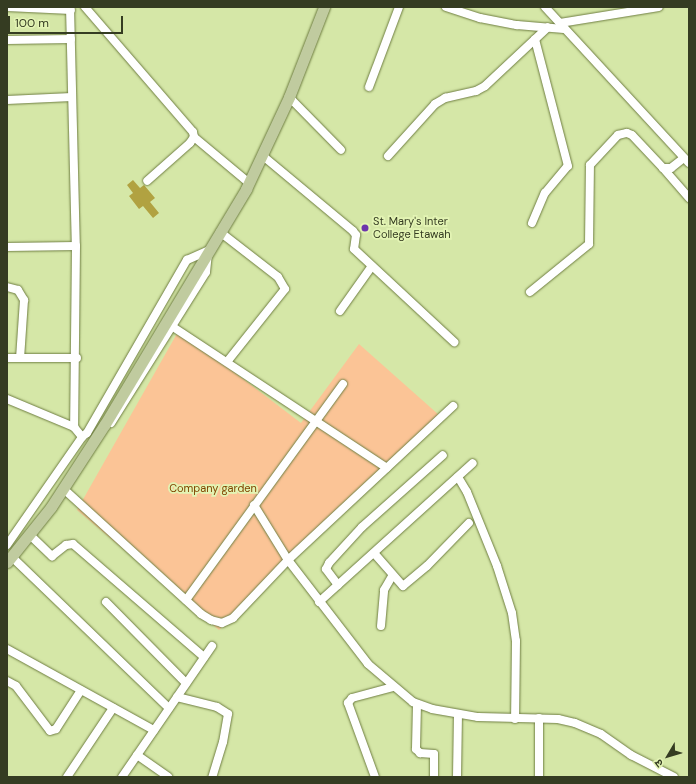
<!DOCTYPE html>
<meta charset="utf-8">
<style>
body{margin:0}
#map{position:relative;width:696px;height:784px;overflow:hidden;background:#d5e7a7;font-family:"DM Sans","Noto Sans Devanagari",sans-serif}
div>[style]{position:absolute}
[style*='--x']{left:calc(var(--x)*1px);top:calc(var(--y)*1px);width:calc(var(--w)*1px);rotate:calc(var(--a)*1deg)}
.green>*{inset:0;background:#fbc496}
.building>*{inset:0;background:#b1a241}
.roads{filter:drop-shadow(0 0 1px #6f7e42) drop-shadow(0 0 1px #6f7e42)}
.minor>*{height:8px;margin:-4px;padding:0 4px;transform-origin:4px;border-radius:4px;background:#fff}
.major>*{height:11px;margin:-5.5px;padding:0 5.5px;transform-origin:5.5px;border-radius:5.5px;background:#c0cb9f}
.dots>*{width:11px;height:11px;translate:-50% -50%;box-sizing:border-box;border:2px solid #e3f4b4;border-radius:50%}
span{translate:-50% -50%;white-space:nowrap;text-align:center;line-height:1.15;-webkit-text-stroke:3.5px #e3f4b4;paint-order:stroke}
.poi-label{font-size:11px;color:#353c22}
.left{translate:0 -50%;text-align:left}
.park-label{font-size:11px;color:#804500}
.frame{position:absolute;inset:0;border:8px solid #353c22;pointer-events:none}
.north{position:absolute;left:648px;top:736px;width:40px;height:40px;-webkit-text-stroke:3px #e3f4b4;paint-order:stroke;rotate:232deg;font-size:11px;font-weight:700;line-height:16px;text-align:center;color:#353c22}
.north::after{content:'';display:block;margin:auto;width:14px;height:18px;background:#353c22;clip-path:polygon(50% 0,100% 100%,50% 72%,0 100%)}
.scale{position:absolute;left:8px;top:16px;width:115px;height:18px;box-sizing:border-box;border:2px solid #353c22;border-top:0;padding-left:5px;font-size:12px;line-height:14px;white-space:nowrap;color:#353c22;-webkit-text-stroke:3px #e3f4b4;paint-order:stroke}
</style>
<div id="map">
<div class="green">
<div style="clip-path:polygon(179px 330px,301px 423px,359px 344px,439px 415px,219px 630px,77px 510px)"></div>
</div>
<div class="building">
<div style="clip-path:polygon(133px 180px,140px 188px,144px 185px,155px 198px,150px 202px,159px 213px,153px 218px,143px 206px,139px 209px,129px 196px,133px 193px,127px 185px)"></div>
</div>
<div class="roads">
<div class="minor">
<div style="--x:7;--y:7;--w:64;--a:2.7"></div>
<div style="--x:70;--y:7;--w:239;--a:88.6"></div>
<div style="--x:76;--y:246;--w:181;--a:90.6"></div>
<div style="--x:74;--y:427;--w:13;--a:51"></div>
<div style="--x:82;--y:437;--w:6;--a:-39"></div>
<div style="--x:87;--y:433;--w:200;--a:-60"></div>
<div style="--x:187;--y:260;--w:24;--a:-24"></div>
<div style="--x:85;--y:7;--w:165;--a:49.2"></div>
<div style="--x:193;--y:132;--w:5;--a:79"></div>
<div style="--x:194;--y:137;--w:7;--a:124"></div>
<div style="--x:190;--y:143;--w:57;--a:138.5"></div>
<div style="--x:446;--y:7;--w:36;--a:18"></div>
<div style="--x:480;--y:18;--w:38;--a:11"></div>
<div style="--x:517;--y:25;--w:47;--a:4.9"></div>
<div style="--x:545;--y:7;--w:212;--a:47.3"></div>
<div style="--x:560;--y:23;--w:100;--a:-9.2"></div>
<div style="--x:7;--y:40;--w:64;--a:-0.9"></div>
<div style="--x:369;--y:87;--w:85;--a:-69.4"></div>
<div style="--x:289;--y:97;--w:74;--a:45.5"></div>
<div style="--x:7;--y:100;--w:65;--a:-2.6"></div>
<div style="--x:194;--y:137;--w:72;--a:39.9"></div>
<div style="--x:263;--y:156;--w:117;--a:39.8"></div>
<div style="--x:353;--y:231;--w:5;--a:53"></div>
<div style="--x:356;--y:235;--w:14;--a:98"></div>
<div style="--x:354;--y:249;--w:137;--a:42.9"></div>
<div style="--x:388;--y:156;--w:70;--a:-47.9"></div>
<div style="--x:435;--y:104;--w:12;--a:-31"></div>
<div style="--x:445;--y:98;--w:32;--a:-13"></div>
<div style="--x:476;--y:91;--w:10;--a:-29"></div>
<div style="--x:485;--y:86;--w:86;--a:-43.1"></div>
<div style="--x:663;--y:168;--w:40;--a:49"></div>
<div style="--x:532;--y:223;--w:33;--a:-67"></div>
<div style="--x:545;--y:193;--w:35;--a:-50"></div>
<div style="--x:568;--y:166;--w:131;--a:-104.6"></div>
<div style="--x:220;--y:232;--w:73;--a:37.8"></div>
<div style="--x:278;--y:277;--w:14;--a:60"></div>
<div style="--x:285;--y:289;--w:93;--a:128.5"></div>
<div style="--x:7;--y:247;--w:69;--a:-0.8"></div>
<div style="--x:7;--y:287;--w:11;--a:15"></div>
<div style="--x:18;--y:290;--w:12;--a:59"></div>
<div style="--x:24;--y:300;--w:58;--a:93.9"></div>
<div style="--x:530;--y:292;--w:76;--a:-39.1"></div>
<div style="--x:589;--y:244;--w:79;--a:-89.3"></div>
<div style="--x:590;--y:165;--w:41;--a:-47"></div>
<div style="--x:618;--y:135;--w:9;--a:-13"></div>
<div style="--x:627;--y:133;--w:5;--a:22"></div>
<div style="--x:632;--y:135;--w:45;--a:46.8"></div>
<div style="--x:663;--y:168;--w:8;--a:0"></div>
<div style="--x:671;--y:168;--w:16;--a:-38"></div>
<div style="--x:340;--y:311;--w:55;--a:-54.6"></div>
<div style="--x:173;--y:327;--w:256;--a:33.4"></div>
<div style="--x:7;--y:358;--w:70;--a:0"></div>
<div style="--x:7;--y:399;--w:73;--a:22.7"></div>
<div style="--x:111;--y:423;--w:178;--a:-57.8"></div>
<div style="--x:206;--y:272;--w:18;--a:-84"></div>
<div style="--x:458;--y:477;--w:17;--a:59"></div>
<div style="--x:467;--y:492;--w:80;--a:67.9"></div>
<div style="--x:497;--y:566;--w:49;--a:72.3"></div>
<div style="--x:512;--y:613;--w:28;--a:82"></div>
<div style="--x:516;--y:641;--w:78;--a:90.7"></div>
<div style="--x:67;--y:492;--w:181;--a:42.3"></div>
<div style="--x:201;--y:614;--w:12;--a:31"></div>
<div style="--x:211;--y:620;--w:11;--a:15"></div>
<div style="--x:222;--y:623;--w:12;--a:-24"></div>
<div style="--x:233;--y:618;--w:80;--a:-46.5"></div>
<div style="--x:288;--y:560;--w:131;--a:52.4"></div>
<div style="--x:368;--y:664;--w:59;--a:40.2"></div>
<div style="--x:413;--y:702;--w:20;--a:20"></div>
<div style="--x:432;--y:709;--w:47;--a:9.9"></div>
<div style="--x:478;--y:717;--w:80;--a:1.4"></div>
<div style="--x:558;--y:719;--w:17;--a:13"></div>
<div style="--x:575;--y:723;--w:28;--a:23"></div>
<div style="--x:601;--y:734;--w:37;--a:35"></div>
<div style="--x:631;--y:755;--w:48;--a:27.1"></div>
<div style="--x:254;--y:505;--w:65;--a:58.3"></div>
<div style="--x:288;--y:560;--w:226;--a:-43"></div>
<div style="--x:32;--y:537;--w:28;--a:44"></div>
<div style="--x:52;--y:556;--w:18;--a:-38"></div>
<div style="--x:66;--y:545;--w:7;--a:-8"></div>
<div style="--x:73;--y:544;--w:173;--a:40.8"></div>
<div style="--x:7;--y:545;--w:131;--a:-55.2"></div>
<div style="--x:374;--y:553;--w:44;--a:48.7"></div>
<div style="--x:403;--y:586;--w:31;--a:-40"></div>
<div style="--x:427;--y:566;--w:60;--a:-45.7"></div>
<div style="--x:14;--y:559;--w:215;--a:43.9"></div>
<div style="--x:338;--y:585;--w:20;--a:-127"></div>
<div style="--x:326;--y:569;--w:7;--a:-63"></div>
<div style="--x:329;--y:563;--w:49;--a:-47.5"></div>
<div style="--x:362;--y:527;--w:108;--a:-41.6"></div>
<div style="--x:186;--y:600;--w:267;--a:-54"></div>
<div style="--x:106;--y:602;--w:114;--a:45.4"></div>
<div style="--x:319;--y:602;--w:207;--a:-42.1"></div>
<div style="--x:381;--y:626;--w:36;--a:-85"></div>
<div style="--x:384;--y:590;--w:16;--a:-60"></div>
<div style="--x:7;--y:649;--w:168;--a:28.9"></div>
<div style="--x:7;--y:681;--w:10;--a:29"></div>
<div style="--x:16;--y:686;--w:56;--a:52.9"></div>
<div style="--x:50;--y:731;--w:6;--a:-18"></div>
<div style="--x:56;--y:729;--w:46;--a:-57.3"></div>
<div style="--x:177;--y:697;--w:41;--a:14"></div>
<div style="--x:217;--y:707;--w:13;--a:32"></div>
<div style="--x:228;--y:714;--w:28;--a:100"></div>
<div style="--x:223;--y:742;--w:37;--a:107"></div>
<div style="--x:417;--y:704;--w:45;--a:91.3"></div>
<div style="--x:416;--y:749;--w:6;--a:45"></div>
<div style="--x:420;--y:753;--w:14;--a:4"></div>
<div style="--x:434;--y:754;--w:23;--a:90"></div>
<div style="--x:137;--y:755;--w:38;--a:35"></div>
<div style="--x:67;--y:777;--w:83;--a:-56.3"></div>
<div style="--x:122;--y:777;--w:159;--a:-55.5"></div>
<div style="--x:375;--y:777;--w:79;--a:-110"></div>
<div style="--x:348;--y:703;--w:6;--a:-51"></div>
<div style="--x:352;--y:698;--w:42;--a:-15"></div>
<div style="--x:457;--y:777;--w:62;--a:-89.1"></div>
<div style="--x:539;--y:777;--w:59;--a:-90"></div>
</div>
<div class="major">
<div style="--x:7;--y:562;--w:70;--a:-51.3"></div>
<div style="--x:51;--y:507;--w:99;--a:-57"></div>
<div style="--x:105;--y:424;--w:274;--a:-59"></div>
<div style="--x:246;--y:189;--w:102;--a:-64.9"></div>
<div style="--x:289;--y:97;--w:97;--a:-68.7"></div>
</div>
</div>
<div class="dots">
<div style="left:365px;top:228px;background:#6c35ac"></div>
</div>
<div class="poi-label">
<span class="left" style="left:373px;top:228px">St. Mary's Inter<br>College Etawah</span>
</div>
<div class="park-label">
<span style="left:213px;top:488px">Company garden</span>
</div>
<div class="frame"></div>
<div class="north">उ</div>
<div class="scale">100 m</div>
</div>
